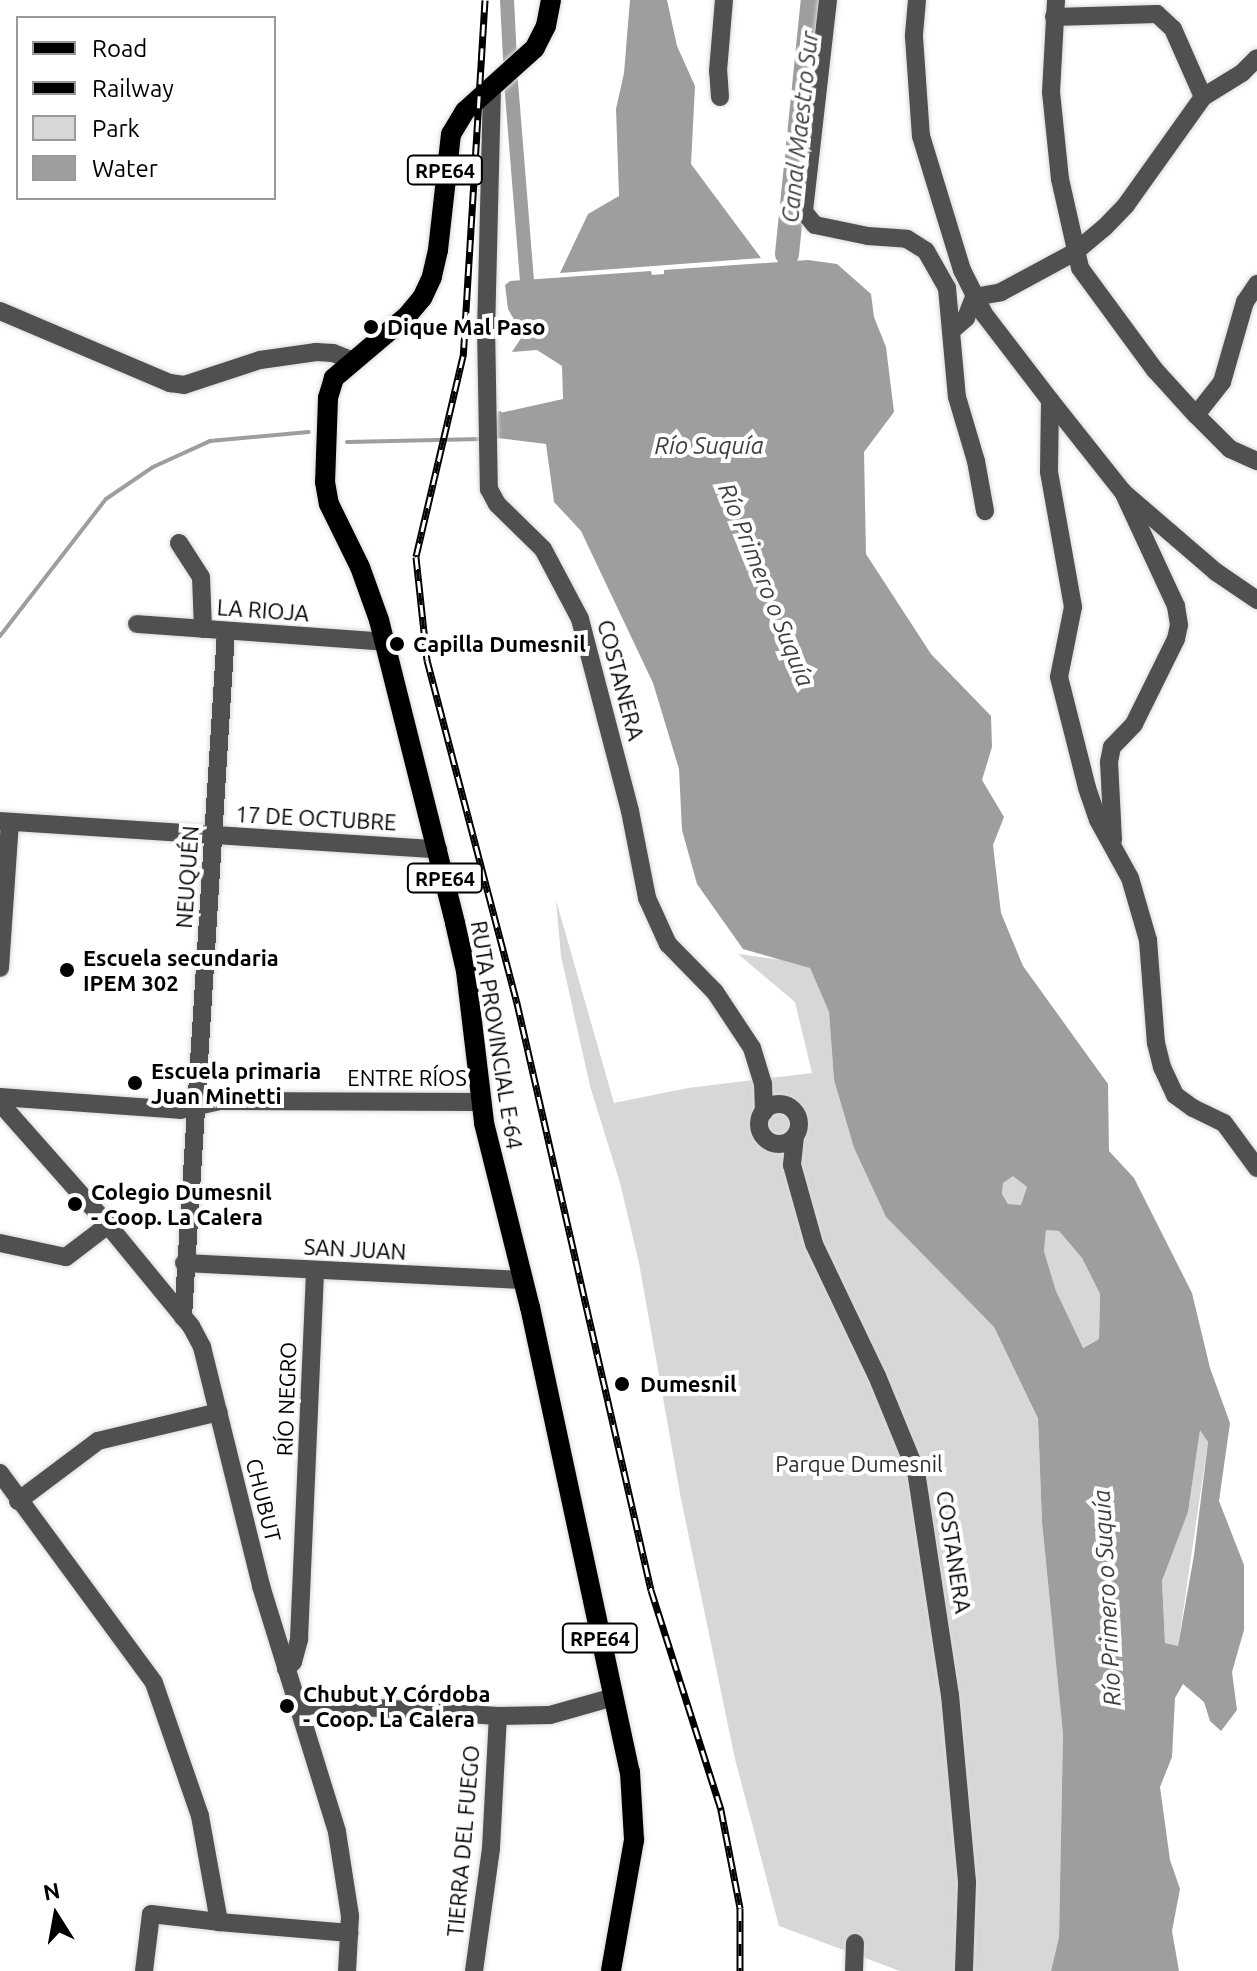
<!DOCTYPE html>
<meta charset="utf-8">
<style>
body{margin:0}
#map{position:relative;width:1257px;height:1971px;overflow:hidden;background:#fff;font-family:Ubuntu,sans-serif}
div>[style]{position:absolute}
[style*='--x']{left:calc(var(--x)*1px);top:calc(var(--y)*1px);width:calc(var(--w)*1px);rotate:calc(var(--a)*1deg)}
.green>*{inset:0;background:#d7d7d7}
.water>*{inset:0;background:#9e9e9e}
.stream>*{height:4px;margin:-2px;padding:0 2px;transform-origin:2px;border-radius:2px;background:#9e9e9e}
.canal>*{height:14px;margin:-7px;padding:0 7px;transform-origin:7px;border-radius:7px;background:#9e9e9e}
.river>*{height:24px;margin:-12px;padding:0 12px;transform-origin:12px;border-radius:12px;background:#9e9e9e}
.roads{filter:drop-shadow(0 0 2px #dbdbdb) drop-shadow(0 0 2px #dbdbdb)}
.minor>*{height:18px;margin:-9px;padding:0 9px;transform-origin:9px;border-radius:9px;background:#505050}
.minor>.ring{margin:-9px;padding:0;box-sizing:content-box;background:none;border:18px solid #505050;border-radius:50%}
.major>*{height:20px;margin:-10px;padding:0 10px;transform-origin:10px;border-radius:10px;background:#000}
.rail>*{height:7px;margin-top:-3.5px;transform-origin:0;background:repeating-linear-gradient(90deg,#fff 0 12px,#000 0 24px);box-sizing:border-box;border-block:2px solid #000}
.dots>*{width:22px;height:22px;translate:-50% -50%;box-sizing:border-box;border:4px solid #fff;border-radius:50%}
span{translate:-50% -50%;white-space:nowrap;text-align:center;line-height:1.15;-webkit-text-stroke:8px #fff;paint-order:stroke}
.shield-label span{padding:2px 6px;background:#fff;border:2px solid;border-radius:6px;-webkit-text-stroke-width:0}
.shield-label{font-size:20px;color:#000;font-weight:700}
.poi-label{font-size:22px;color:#000;font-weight:700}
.left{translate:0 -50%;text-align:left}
.street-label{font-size:22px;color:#000}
.park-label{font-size:22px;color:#2e2e2e}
.water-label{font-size:24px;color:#3f3f3f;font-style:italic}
.legend{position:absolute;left:16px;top:16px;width:260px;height:184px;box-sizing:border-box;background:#fff;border:2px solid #999;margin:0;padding:10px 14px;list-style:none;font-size:24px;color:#000}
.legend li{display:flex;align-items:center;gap:16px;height:40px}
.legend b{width:40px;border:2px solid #999}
.north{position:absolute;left:16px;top:1875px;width:80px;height:80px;-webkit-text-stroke:6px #fff;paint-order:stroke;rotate:349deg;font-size:22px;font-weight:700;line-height:32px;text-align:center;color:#000}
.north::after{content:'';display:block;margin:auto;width:28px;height:36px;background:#000;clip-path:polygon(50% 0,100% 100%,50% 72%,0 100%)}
</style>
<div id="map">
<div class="green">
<div style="clip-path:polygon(556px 900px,614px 1103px,688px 1088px,812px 1073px,795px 1002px,738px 954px,797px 962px,810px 968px,829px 1012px,834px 1080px,854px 1148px,886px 1217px,994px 1327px,1038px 1420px,1042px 1522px,1063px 1734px,1059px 1937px,1051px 1971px,900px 1971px,779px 1926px,735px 1759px,681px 1499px,639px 1263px,620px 1183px,590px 1086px,561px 956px)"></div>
<div style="clip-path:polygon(1014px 1175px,1027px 1187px,1022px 1205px,1008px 1204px,1002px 1194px,1003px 1183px)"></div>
<div style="clip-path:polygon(1046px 1229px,1059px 1231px,1082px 1258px,1100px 1294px,1099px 1339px,1082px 1348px,1056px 1291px,1044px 1251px)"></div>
<div style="clip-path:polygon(1200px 1429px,1208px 1442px,1178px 1646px,1165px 1643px,1162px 1581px,1188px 1512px)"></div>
</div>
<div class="water">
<div style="clip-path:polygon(630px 0,667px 0,677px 46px,695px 86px,691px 164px,761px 258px,560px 273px,588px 214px,619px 196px,616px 109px,624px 73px)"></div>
<div style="clip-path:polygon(evenodd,808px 260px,837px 264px,871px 294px,874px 317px,886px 347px,894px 412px,864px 452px,866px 554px,931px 654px,991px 716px,992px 747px,982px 780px,1004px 817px,993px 845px,1001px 913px,1023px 966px,1108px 1084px,1109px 1151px,1134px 1178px,1192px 1293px,1210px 1368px,1230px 1423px,1219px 1501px,1244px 1565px,1244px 1630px,1232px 1672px,1237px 1710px,1221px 1731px,1210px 1721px,1204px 1702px,1183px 1684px,1175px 1698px,1172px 1757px,1160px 1787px,1170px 1860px,1180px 1889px,1172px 1931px,1179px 1971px,1051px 1971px,1059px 1937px,1063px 1734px,1042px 1522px,1038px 1419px,994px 1327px,886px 1217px,854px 1148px,834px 1080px,829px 1012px,810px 968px,743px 949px,697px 884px,682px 830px,679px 769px,653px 683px,581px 531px,554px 502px,546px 444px,497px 438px,500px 413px,563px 399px,562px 366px,537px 350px,512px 352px,523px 335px,508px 309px,505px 285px,510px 281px,651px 271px,652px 275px,664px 274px,664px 270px,808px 260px,1013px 1176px,1027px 1187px,1021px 1205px,1008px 1204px,1002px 1194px,1003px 1183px,1013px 1176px,808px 260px,1046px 1230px,1059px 1231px,1082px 1258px,1100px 1294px,1099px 1339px,1083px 1348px,1056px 1291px,1044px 1251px,1046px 1230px,808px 260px,1200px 1430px,1208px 1442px,1194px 1555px,1178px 1646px,1165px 1643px,1162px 1581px,1188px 1512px,1200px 1430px)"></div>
</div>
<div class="stream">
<div style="--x:498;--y:434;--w:21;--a:-85"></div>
<div style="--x:347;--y:442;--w:134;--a:-1.3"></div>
<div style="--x:0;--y:636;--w:173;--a:-52.3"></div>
<div style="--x:106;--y:499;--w:57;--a:-34.2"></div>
<div style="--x:153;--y:467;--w:63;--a:-24.5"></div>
<div style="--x:210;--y:441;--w:99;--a:-5.2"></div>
</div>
<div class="canal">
<div style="--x:507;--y:0;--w:59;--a:87.1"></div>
<div style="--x:511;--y:82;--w:199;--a:85.4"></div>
</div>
<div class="river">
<div style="--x:787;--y:254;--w:255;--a:-84.2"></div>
</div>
<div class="roads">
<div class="minor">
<div style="--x:828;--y:0;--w:213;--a:96.5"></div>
<div style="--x:804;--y:212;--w:17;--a:50"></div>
<div style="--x:815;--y:225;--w:54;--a:11.7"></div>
<div style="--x:868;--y:236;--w:39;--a:4"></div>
<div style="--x:907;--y:239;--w:22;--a:32"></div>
<div style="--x:926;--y:251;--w:43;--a:60.4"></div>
<div style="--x:947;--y:288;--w:109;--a:84.8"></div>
<div style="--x:957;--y:397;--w:67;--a:73.5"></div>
<div style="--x:976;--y:461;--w:51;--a:79.8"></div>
<div style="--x:917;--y:0;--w:37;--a:95"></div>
<div style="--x:914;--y:37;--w:99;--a:86"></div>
<div style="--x:921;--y:136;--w:140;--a:73"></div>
<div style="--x:962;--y:270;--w:49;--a:63.4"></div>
<div style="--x:984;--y:314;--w:108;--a:52.5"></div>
<div style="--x:1050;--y:400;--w:72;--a:90.8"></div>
<div style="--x:1049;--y:472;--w:137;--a:79.9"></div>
<div style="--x:1073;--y:607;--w:71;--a:101.3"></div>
<div style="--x:1059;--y:677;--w:114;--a:75.8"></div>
<div style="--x:1087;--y:788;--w:34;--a:71"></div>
<div style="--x:1098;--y:820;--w:66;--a:61.1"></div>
<div style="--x:1130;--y:878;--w:65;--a:73.8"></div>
<div style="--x:1148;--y:940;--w:103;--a:85.6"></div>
<div style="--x:1156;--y:1043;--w:25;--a:76"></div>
<div style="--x:1162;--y:1067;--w:31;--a:65"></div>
<div style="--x:1175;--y:1095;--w:22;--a:36"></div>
<div style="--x:1193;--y:1108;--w:34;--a:26"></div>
<div style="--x:1224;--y:1123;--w:56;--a:53.7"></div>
<div style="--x:1056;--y:0;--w:92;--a:93.1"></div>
<div style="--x:1051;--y:92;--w:87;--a:84.1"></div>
<div style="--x:1060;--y:179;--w:91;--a:77.3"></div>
<div style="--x:1080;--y:268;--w:127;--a:53.7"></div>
<div style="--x:1155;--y:370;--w:61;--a:47.7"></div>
<div style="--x:1196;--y:415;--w:48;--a:45"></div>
<div style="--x:1230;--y:449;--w:30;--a:24"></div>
<div style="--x:1054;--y:17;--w:103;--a:-1.7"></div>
<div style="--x:1157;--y:14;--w:22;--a:43"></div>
<div style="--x:1173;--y:29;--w:74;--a:66.2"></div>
<div style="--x:492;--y:87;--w:238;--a:91.4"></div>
<div style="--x:486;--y:325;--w:164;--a:89"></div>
<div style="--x:489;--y:489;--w:17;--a:62"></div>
<div style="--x:497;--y:504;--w:64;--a:44.4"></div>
<div style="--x:543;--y:549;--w:79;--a:62.1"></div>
<div style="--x:580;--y:619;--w:198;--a:75.4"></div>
<div style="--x:630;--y:811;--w:89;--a:78.9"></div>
<div style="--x:647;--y:898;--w:51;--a:65.5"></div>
<div style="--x:668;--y:944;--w:67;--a:45.6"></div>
<div style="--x:715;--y:992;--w:67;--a:56.5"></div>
<div style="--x:752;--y:1048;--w:37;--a:73"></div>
<div style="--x:763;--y:1083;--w:29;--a:88"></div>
<div style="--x:720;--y:97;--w:26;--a:-94"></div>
<div style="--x:718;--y:71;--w:71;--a:-85.2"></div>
<div style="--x:0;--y:311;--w:185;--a:23"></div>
<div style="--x:170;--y:383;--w:14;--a:8"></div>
<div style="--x:184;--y:385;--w:80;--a:-18.2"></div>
<div style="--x:260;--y:360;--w:57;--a:-8.1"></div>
<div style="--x:316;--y:352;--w:17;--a:3"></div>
<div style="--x:333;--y:353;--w:19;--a:21"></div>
<div style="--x:951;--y:331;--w:20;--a:-41"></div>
<div style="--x:966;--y:318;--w:22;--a:-69"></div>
<div style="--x:974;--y:297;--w:27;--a:-10"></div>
<div style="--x:1001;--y:292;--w:84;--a:-28.4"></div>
<div style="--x:1075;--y:252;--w:38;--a:-40"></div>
<div style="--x:1104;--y:228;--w:32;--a:-46"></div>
<div style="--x:1126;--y:205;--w:133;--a:-54.5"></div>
<div style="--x:1203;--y:97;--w:46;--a:-31.6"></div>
<div style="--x:1242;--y:73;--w:21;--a:-45"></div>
<div style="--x:1050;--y:400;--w:117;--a:51.6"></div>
<div style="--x:1123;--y:492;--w:123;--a:40.7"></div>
<div style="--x:1216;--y:572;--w:50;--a:34.3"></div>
<div style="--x:1196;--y:415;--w:42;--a:-51.8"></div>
<div style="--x:1222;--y:382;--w:83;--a:-74"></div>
<div style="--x:1245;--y:302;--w:22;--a:-56"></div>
<div style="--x:179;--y:543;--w:40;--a:57.1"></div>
<div style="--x:201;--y:577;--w:52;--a:87.8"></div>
<div style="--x:137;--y:624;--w:250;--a:4.1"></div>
<div style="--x:0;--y:821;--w:439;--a:3.7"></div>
<div style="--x:1113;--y:840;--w:78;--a:-92.9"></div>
<div style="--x:1109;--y:762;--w:15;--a:-79"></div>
<div style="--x:1112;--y:747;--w:32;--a:-46"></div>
<div style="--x:1134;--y:724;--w:95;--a:-63.7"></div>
<div style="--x:1176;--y:639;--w:14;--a:-78"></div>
<div style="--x:1179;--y:625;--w:19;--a:-99"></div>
<div style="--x:1176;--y:606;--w:126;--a:-114.9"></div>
<div style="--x:0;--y:968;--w:146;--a:-86.1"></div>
<div style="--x:0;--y:1097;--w:180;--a:4.1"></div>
<div style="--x:180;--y:1110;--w:41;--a:-12.7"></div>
<div style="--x:220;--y:1101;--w:260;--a:0.2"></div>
<div style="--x:0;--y:1103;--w:163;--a:48.5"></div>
<div style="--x:108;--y:1225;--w:131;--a:50.6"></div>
<div style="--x:191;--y:1326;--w:24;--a:62"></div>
<div style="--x:202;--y:1347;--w:246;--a:76.1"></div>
<div style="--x:261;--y:1586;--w:257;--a:72.8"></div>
<div style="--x:337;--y:1832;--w:85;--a:81.2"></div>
<div style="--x:350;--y:1916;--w:55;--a:93.1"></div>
<div class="ring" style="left:759px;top:1104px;width:22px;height:22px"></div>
<div style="--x:795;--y:1136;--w:29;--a:96"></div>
<div style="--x:792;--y:1165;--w:82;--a:74.4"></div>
<div style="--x:814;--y:1244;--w:146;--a:64.5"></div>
<div style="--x:877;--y:1376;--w:103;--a:67.7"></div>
<div style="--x:916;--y:1471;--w:227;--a:81.4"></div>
<div style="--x:950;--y:1695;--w:189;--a:84.8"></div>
<div style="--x:967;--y:1883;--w:88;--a:92"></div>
<div style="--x:0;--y:1243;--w:67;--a:12"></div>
<div style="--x:66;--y:1257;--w:53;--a:-37.3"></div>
<div style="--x:184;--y:1263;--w:339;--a:2.9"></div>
<div style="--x:183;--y:1317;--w:686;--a:-86.41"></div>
<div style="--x:0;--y:1473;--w:260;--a:53.7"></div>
<div style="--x:154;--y:1683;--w:141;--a:70.9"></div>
<div style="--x:200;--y:1816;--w:108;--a:79.8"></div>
<div style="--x:219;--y:1922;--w:131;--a:4.8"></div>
<div style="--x:18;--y:1501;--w:100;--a:-36.9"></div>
<div style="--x:98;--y:1441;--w:124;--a:-13.5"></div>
<div style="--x:286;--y:1669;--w:10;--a:-45"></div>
<div style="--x:293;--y:1662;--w:24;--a:-75"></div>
<div style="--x:299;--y:1639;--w:368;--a:-87.5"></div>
<div style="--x:300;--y:1708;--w:18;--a:-13"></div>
<div style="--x:318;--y:1704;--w:180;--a:3.8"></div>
<div style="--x:498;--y:1716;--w:52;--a:-1.1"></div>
<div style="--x:550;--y:1715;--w:66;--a:-15.7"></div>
<div style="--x:144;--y:1971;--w:57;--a:-83"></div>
<div style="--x:151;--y:1914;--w:68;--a:6.7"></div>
<div style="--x:474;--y:1971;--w:124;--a:-82.1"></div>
<div style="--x:491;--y:1848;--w:132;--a:-87"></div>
<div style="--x:854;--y:1971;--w:28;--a:-88"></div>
</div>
<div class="major">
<div style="--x:551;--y:0;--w:26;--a:101"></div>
<div style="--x:546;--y:26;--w:25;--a:117"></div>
<div style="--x:535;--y:48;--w:94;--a:138"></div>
<div style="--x:465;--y:111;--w:27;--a:121"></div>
<div style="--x:451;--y:134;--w:117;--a:96.4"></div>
<div style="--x:438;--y:250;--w:28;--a:103"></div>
<div style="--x:432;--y:277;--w:23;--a:115"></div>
<div style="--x:422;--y:298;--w:23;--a:130"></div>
<div style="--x:407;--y:316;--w:96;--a:139.7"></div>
<div style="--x:334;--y:378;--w:21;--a:107"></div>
<div style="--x:328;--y:398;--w:84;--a:92"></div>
<div style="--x:325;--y:482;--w:22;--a:80"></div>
<div style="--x:329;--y:504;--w:70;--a:63.8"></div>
<div style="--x:360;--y:567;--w:56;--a:70.3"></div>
<div style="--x:379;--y:620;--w:312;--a:75.9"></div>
<div style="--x:455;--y:923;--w:49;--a:77.1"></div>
<div style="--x:466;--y:971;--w:153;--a:83.2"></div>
<div style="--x:484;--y:1123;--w:190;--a:76"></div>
<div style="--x:530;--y:1307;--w:476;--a:77.9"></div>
<div style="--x:630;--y:1772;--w:68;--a:86.6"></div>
<div style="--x:634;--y:1840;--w:133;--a:100"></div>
</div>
</div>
<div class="rail">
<div style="--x:485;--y:0;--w:357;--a:93.5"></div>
<div style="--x:463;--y:356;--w:206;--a:103.2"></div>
<div style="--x:416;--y:557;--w:104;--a:83.9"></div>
<div style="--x:427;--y:660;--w:355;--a:75.3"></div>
<div style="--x:517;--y:1003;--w:602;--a:77.14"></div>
<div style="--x:651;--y:1590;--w:231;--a:72.3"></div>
<div style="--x:721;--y:1810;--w:100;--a:79"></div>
<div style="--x:740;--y:1908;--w:63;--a:90"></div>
</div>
<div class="dots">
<div style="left:371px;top:327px;background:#000"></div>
<div style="left:397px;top:644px;background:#000"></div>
<div style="left:67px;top:970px;background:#000"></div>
<div style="left:135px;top:1083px;background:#000"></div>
<div style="left:75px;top:1204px;background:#000"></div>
<div style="left:622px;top:1384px;background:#000"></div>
<div style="left:287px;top:1706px;background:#000"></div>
</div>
<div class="shield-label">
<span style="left:445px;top:170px">RPE64</span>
<span style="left:445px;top:878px">RPE64</span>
<span style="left:600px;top:1638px">RPE64</span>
</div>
<div class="poi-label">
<span class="left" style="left:387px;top:327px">Dique Mal Paso</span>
<span class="left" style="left:413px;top:644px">Capilla Dumesnil</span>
<span class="left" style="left:83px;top:970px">Escuela secundaria<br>IPEM 302</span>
<span class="left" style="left:151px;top:1083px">Escuela primaria<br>Juan Minetti</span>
<span class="left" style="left:91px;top:1204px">Colegio Dumesnil<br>- Coop. La Calera</span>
<span class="left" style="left:640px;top:1384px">Dumesnil</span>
<span class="left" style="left:303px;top:1706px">Chubut Y Córdoba<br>- Coop. La Calera</span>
</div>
<div class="street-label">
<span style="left:263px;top:610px;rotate:4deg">LA RIOJA</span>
<span style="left:621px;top:680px;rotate:75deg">COSTANERA</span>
<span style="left:316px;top:818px;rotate:3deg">17 DE OCTUBRE</span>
<span style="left:187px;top:877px;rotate:-86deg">NEUQUÉN</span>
<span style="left:497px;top:1035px;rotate:81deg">RUTA PROVINCIAL E-64</span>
<span style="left:407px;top:1078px">ENTRE RÍOS</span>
<span style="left:355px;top:1249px;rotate:3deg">SAN JUAN</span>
<span style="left:286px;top:1399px;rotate:-88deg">RÍO NEGRO</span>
<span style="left:264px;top:1500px;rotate:76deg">CHUBUT</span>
<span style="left:954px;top:1552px;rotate:81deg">COSTANERA</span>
<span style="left:463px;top:1841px;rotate:-85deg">TIERRA DEL FUEGO</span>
</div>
<div class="park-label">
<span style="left:859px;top:1464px">Parque Dumesnil</span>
</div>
<div class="water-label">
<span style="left:800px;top:127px;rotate:-84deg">Canal Maestro Sur</span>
<span style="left:709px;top:446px">Río Suquía</span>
<span style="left:766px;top:585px;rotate:68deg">Río Primero o Suquía</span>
<span style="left:1107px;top:1598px;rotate:-93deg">Río Primero o Suquía</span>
</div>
<ul class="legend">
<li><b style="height:10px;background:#000"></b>Road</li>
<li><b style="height:10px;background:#000"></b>Railway</li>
<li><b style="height:22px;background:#d7d7d7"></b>Park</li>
<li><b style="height:22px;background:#9e9e9e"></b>Water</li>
</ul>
<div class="north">N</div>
</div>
